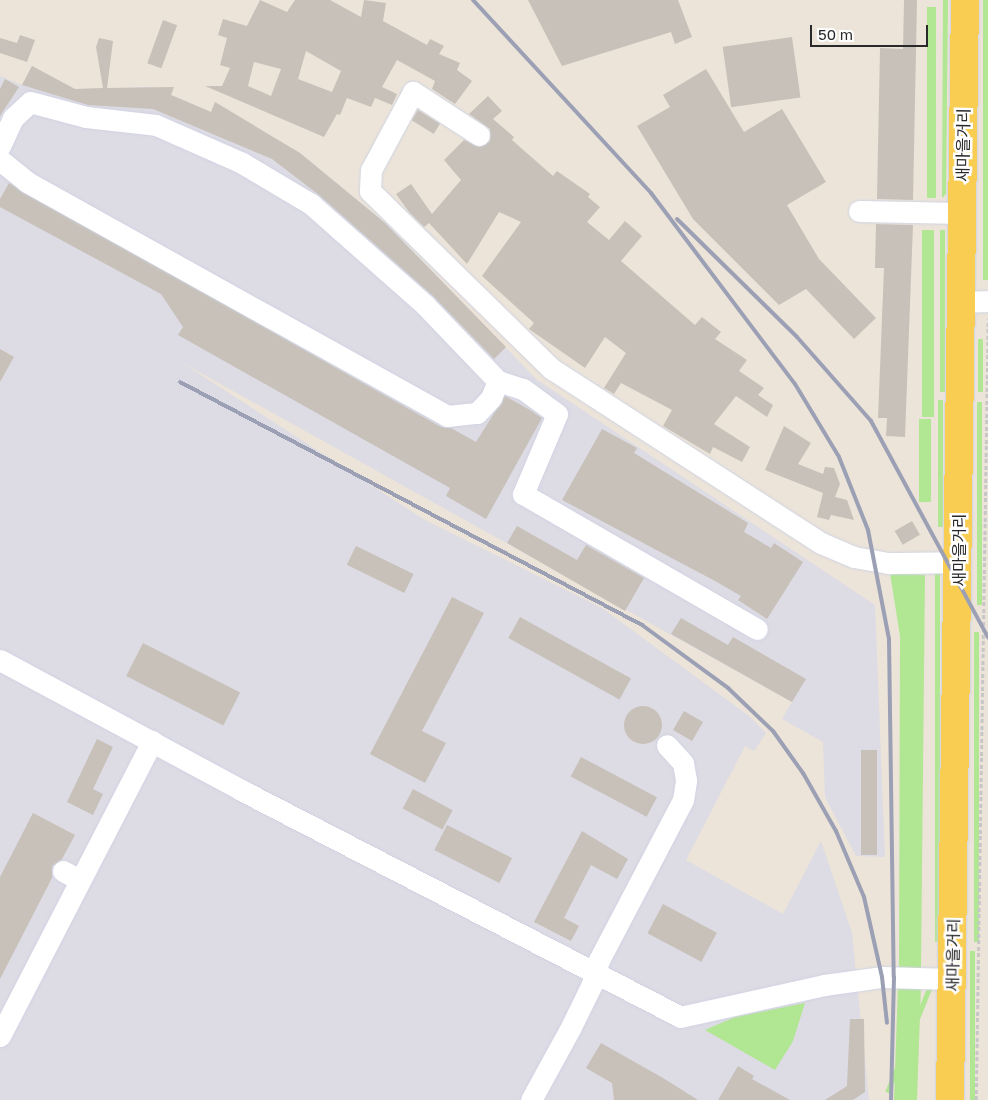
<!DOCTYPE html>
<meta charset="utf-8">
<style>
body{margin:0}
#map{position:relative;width:988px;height:1100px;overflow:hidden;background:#ece4d9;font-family:"Golos Text","Noto Sans KR",sans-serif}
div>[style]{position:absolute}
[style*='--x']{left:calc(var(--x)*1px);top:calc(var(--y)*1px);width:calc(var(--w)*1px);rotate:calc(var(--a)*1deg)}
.industrial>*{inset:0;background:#dddbe4}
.green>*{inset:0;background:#b1e692;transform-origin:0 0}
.building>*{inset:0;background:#c7c1b9;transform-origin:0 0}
.round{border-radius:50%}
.path>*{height:2.5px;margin-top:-1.25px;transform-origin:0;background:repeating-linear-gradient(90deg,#c7c7c7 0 4px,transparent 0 6.5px)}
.roads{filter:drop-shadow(0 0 1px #cfd3e3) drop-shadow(0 0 1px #cfd3e3)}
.minor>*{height:21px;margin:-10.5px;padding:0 10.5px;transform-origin:10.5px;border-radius:10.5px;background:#fff}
.major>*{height:28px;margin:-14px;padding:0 14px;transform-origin:14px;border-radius:14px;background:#f8cd52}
.rail>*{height:4px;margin:-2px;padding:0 2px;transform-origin:2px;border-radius:2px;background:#9ca0b4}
span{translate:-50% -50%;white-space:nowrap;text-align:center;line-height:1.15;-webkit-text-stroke:5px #fff;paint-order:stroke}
.street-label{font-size:16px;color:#292929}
.scale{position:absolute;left:810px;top:25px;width:118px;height:22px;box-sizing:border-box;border:2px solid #292929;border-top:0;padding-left:6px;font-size:15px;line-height:18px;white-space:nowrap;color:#292929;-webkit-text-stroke:4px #fff;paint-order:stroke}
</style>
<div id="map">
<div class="industrial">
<div style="clip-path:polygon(32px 66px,75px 89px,153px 87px,279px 141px,300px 153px,388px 225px,536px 379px,875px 605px,885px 857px,856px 856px,825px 797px,823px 742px,782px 719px,792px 702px,181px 362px,425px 520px,602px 608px,749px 716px,766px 733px,754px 751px,745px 746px,686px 860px,783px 914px,821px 841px,852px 933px,869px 1100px,0 1100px,0 76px,22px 85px)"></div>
</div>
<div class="green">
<div style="clip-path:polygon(943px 0,948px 0,946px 194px,942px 198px)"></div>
<div style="left:983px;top:0;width:5px;height:280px"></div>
<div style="left:927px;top:7px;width:9px;height:191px"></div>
<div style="left:922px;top:230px;width:12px;height:187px"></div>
<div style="left:940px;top:230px;width:5px;height:162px"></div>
<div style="left:978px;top:339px;width:5px;height:53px"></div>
<div style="left:938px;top:400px;width:5px;height:127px"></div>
<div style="left:977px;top:402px;width:5px;height:203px"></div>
<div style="left:919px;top:419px;width:12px;height:83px"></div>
<div style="clip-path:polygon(890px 573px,925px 575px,921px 969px,899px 969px,900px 636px)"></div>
<div style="left:935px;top:574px;width:5px;height:368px"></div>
<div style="left:974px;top:632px;width:5px;height:310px"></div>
<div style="left:970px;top:951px;width:5px;height:149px"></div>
<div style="left:898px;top:985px;width:23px;height:115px;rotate:2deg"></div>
<div style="left:928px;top:986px;width:5px;height:114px;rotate:22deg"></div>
<div style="clip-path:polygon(805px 1003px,793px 1041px,775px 1070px,705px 1030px,735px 1017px)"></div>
</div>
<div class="building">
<div style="clip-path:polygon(evenodd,260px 0,287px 12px,295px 0,330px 0,361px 17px,364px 0,386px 3px,383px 21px,427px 45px,430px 39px,444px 46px,439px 54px,460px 63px,457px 70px,472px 81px,455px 104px,432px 89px,435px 81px,397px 60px,382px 87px,397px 94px,392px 105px,375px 98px,371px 107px,347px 98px,340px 115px,337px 114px,324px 137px,205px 86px,222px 86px,230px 68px,220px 65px,227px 38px,218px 35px,223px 19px,247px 26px,260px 0,306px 51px,341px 71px,332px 92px,298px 79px,306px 51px,260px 0,254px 62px,281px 69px,271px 96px,248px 86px,254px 62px)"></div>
<div style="clip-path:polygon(528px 0,678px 0,692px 37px,675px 44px,671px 32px,562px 66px)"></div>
<div style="clip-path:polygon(904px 0,917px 0,913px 200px,877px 199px,880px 48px,903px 49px)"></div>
<div style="left:163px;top:20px;width:15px;height:46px;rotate:20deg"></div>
<div style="clip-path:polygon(20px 35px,35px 40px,27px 62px,0 53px,0 38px,17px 43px)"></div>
<div style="left:792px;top:37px;width:61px;height:70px;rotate:82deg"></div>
<div style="clip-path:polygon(99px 38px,113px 41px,107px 88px,174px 87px,171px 95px,211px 112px,215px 102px,300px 153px,385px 223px,506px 347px,494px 359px,433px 296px,319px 195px,272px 159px,153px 109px,88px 105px,22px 85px,32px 66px,75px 89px,103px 88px,96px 47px)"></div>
<div style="clip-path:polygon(706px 69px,744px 132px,782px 109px,826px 182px,787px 205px,819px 259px,876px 318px,854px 339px,806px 289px,779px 305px,693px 219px,637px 126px,670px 107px,663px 95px)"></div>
<div style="clip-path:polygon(5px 79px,19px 87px,0 116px,0 89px)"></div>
<div style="clip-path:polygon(488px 96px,502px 111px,493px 119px,514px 137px,512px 140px,553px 176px,557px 171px,590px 194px,588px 197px,600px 207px,587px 222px,609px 240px,625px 221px,642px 236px,621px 261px,695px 325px,702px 317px,721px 332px,715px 339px,747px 360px,739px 371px,764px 388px,758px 395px,773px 405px,767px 417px,736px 396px,714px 424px,750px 447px,742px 462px,713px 447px,710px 454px,663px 426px,672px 410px,621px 383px,614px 394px,604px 388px,626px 353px,605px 337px,585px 368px,529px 329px,534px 323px,482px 276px,521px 222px,499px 212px,467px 264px,429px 223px,424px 227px,409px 212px,396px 194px,411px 184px,432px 214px,461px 180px,444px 160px,464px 140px,479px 147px,490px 141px,490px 129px,469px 114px)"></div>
<div style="left:418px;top:110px;width:26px;height:12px;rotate:32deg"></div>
<div style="clip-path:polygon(9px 183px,441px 427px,451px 428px,476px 442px,505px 396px,530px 410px,542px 418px,486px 519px,446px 496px,450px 488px,178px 335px,183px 327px,161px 294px,0 207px,0 199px)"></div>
<div style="clip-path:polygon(876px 224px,913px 225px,905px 437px,886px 436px,887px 418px,878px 418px,884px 268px,875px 268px)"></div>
<div style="clip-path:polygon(0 349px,14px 357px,0 382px)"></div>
<div style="clip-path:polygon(784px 426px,811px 443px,798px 464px,823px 474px,825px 467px,834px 468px,840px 484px,835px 497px,847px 500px,854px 520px,831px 515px,829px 520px,817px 517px,823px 493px,765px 470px)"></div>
<div style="clip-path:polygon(602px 429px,637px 448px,634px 453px,748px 523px,744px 532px,771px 548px,774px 543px,803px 562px,767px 619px,738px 600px,741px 596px,715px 581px,562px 500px)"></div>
<div style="left:912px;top:521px;width:16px;height:20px;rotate:60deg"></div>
<div style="clip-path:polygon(517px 526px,577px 560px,586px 545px,644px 578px,625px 611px,507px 543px)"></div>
<div style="left:356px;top:546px;width:64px;height:21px;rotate:26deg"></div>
<div style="clip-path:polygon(452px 597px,484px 613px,422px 731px,446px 743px,425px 783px,370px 754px)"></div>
<div style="left:520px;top:617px;width:127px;height:24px;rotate:29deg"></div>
<div style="clip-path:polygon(681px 618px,728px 645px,733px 637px,806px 679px,792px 702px,671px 634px)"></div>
<div style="left:143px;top:643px;width:109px;height:37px;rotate:27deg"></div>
<div class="round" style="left:624px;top:706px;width:38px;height:38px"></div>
<div style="left:684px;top:711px;width:22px;height:22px;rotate:30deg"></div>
<div style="clip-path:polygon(97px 739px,113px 747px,93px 789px,103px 794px,93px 815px,67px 802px)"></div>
<div style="left:861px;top:750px;width:16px;height:105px"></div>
<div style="left:581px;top:757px;width:86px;height:22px;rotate:28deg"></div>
<div style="left:413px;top:789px;width:45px;height:22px;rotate:28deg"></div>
<div style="clip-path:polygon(33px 813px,75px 835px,62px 859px,52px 866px,52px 878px,0 979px,0 877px)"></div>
<div style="left:447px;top:825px;width:73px;height:28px;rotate:27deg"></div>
<div style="clip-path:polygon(582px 831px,628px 859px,617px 879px,591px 865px,564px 918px,579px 926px,571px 941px,534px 922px)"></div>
<div style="left:663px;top:904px;width:61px;height:33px;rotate:28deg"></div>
<div style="clip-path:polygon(850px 1019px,864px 1019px,865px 1092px,853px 1100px,825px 1100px,847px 1086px)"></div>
<div style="clip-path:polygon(601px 1043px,663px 1078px,698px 1100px,614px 1100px,612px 1083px,586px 1068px)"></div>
<div style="clip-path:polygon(738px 1066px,754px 1076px,752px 1079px,790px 1100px,718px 1100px)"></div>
</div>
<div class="path">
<div style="--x:976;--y:1100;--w:781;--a:-89.12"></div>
</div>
<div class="roads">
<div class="minor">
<div style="--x:479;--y:135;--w:79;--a:-146.9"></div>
<div style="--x:413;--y:92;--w:89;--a:118.3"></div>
<div style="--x:371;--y:170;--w:21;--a:93"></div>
<div style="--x:370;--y:191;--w:255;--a:44.4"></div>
<div style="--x:552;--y:369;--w:320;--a:32.9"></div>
<div style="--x:821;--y:543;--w:36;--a:23"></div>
<div style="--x:854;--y:557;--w:36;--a:10"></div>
<div style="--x:889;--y:563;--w:70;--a:-0.8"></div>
<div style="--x:0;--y:146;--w:31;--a:-65"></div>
<div style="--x:13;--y:118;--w:23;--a:-43"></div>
<div style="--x:30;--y:102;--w:58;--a:15"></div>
<div style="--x:86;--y:117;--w:70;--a:6.5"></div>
<div style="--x:156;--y:125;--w:94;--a:23.8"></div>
<div style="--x:242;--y:163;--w:80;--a:30.7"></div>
<div style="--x:311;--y:204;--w:152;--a:41.5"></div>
<div style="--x:425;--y:305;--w:105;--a:46.2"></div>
<div style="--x:0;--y:160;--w:35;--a:39"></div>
<div style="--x:27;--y:182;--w:481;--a:29.1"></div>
<div style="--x:447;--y:416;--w:30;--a:-6"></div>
<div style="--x:477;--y:413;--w:21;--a:-47"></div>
<div style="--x:491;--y:398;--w:18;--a:-68"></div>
<div style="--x:498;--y:381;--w:26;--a:18"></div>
<div style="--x:523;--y:389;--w:42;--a:36.3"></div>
<div style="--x:557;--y:414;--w:87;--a:113"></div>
<div style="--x:523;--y:494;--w:270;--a:30"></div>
<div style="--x:859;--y:211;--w:104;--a:1.1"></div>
<div style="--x:961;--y:302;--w:27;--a:-2"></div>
<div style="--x:0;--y:660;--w:274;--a:28.3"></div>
<div style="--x:241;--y:790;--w:494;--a:27.3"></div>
<div style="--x:680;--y:1017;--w:148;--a:-12.5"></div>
<div style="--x:824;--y:985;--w:59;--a:-7.9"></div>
<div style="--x:882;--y:977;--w:70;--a:1.6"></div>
<div style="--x:63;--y:871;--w:19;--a:28"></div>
<div style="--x:0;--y:1036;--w:332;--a:-62.7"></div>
<div style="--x:531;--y:1100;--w:83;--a:-61.3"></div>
<div style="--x:571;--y:1027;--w:48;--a:-64"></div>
<div style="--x:592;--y:984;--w:25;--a:-74"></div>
<div style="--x:599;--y:960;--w:181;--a:-62.3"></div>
<div style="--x:683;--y:800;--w:20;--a:-81"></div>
<div style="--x:686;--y:780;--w:17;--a:-100"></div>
<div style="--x:683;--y:763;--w:24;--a:-132"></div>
</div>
<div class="major">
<div style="--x:950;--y:1100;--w:1100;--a:-89.22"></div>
</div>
</div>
<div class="rail">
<div style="--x:473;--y:0;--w:263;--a:47.3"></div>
<div style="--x:651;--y:193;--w:239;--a:53"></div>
<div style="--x:795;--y:384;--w:85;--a:58.9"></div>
<div style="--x:839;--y:457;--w:79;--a:68.3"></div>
<div style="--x:868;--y:530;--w:111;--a:79.1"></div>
<div style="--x:889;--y:639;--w:338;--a:89.2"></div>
<div style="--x:894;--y:977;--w:123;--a:91.4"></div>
<div style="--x:677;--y:219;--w:168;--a:44.5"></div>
<div style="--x:797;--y:337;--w:112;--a:48.6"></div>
<div style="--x:871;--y:421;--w:246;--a:61.6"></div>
<div style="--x:180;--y:382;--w:522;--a:27.74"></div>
<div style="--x:642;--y:625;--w:107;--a:36.2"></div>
<div style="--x:728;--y:688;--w:62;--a:43.7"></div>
<div style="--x:773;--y:731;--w:52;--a:54.5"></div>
<div style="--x:803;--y:773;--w:67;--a:60.4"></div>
<div style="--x:836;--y:831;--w:72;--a:67"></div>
<div style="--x:864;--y:897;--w:82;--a:77.3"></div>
<div style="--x:882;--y:977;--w:46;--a:83.8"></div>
</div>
<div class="street-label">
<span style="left:963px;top:145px;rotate:-89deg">새마을거리</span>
<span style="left:959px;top:550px;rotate:-90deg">새마을거리</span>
<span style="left:953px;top:955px;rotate:-89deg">새마을거리</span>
</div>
<div class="scale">50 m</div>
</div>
